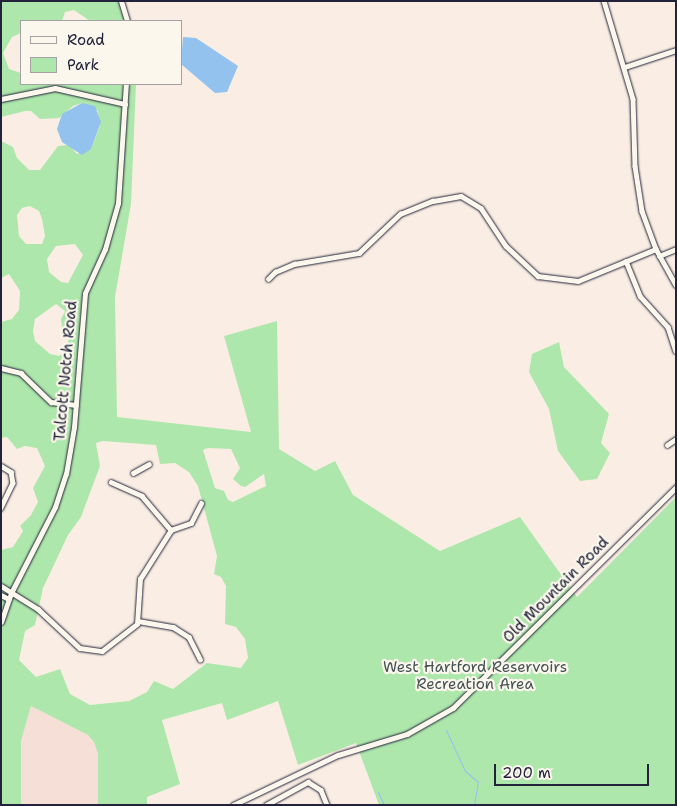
<!DOCTYPE html>
<style>
body{margin:0}
#map{position:relative;width:677px;height:806px;overflow:hidden;background:#faeee4;font-family:"Shantell Sans",sans-serif}
div>[style]{position:absolute}
[style*='--x']{left:calc(var(--x)*1px);top:calc(var(--y)*1px);width:calc(var(--w)*1px);rotate:calc(var(--a)*1deg)}
.built>*{inset:0;background:#f5dfd7}
.green>*{inset:0;background:#aee7ac}
.water>*{inset:0;background:#92c2ed}
.stream>*{height:1px;margin:-0.5px;padding:0 0.5px;transform-origin:0.5px;border-radius:0.5px;background:#92c2ed}
.roads{filter:drop-shadow(0 0 1px #22223b) drop-shadow(0 0 1px #22223b)}
.minor>*{height:4.5px;margin:-2.25px;padding:0 2.25px;transform-origin:2.25px;border-radius:2.25px;background:#fbf7ec}
.tertiary>*{height:5px;margin:-2.5px;padding:0 2.5px;transform-origin:2.5px;border-radius:2.5px;background:#fbf7ec}
span{translate:-50% -50%;white-space:nowrap;text-align:center;line-height:1.15;-webkit-text-stroke:4.5px #fbf7ec;paint-order:stroke}
.street-label{font-size:15px;color:#22223b}
.park-label{font-size:15px;color:#455357}
.frame{position:absolute;inset:0;border:2px solid #22223b;pointer-events:none}
.legend{position:absolute;left:20px;top:20px;width:162px;height:65px;box-sizing:border-box;background:#fbf7ec;border:1px solid #a4a2a5;margin:0;padding:6px 9px;list-style:none;font-size:15px;color:#22223b}
.legend li{display:flex;align-items:center;gap:10px;height:25px}
.legend b{width:25px;border:1px solid #a4a2a5}
.scale{position:absolute;left:494px;top:764px;width:155px;height:22px;box-sizing:border-box;border:2px solid #22223b;border-top:0;padding-left:6px;font-size:15px;line-height:18px;white-space:nowrap;color:#22223b;-webkit-text-stroke:4px #fbf7ec;paint-order:stroke}
</style>
<div id="map">
<div class="built">
<div style="clip-path:polygon(31px 706px,88px 735px,94px 742px,98px 754px,98px 805px,21px 805px,21px 741px)"></div>
</div>
<div class="green">
<div style="clip-path:polygon(evenodd,1px 1px,121px 1px,131px 21px,90px 21px,74px 10px,65px 12px,62px 21px,21px 21px,21px 33px,12px 37px,3px 53px,9px 69px,21px 73px,21px 84px,136px 84px,131px 204px,115px 297px,117px 417px,251px 432px,224px 336px,277px 321px,279px 449px,315px 471px,335px 461px,353px 495px,440px 551px,520px 517px,577px 597px,676px 497px,676px 805px,379px 805px,356px 743px,298px 765px,278px 701px,227px 720px,222px 703px,162px 720px,180px 784px,147px 797px,147px 805px,98px 805px,98px 754px,94px 742px,88px 735px,31px 706px,21px 741px,21px 805px,1px 805px,1px 550px,13px 547px,23px 531px,20px 526px,31px 515px,38px 502px,33px 488px,45px 466px,37px 448px,25px 446px,17px 449px,7px 437px,1px 438px,1px 322px,12px 319px,19px 310px,20px 291px,9px 274px,1px 278px,1px 141px,13px 147px,17px 158px,29px 170px,40px 170px,58px 146px,69px 145px,77px 154px,91px 149px,100px 126px,98px 111px,82px 103px,73px 106px,59px 118px,40px 119px,31px 111px,25px 111px,1px 117px,1px 1px,30px 206px,39px 211px,42px 219px,45px 236px,42px 244px,26px 244px,19px 236px,17px 215px,22px 208px,30px 206px,1px 1px,75px 244px,83px 255px,68px 283px,61px 282px,49px 272px,47px 259px,56px 246px,75px 244px,1px 1px,56px 304px,65px 311px,61px 319px,62px 327px,69px 338px,66px 351px,59px 356px,50px 354px,35px 341px,33px 331px,35px 319px,56px 304px,1px 1px,103px 441px,156px 445px,160px 464px,175px 463px,189px 472px,198px 486px,217px 556px,214px 574px,221px 577px,226px 586px,225px 624px,236px 627px,245px 639px,248px 658px,241px 668px,207px 663px,173px 689px,154px 681px,147px 692px,129px 701px,90px 705px,70px 694px,60px 669px,36px 677px,19px 660px,25px 631px,35px 625px,43px 588px,68px 535px,81px 517px,100px 466px,96px 443px,103px 441px,1px 1px,208px 448px,231px 449px,240px 468px,233px 479px,241px 486px,245px 487px,264px 474px,266px 486px,233px 502px,228px 500px,224px 491px,215px 488px,203px 450px,208px 448px)"></div>
<div style="clip-path:polygon(559px 342px,564px 367px,609px 414px,601px 443px,610px 453px,597px 479px,580px 481px,558px 451px,549px 409px,529px 372px,532px 354px)"></div>
</div>
<div class="water">
<div style="clip-path:polygon(183px 37px,196px 38px,238px 66px,227px 92px,215px 93px,181px 64px)"></div>
<div style="clip-path:polygon(82px 103px,95px 106px,101px 122px,91px 149px,82px 155px,62px 142px,57px 129px,62px 114px)"></div>
</div>
<div class="stream">
<div style="--x:446;--y:730;--w:45;--a:65.1"></div>
<div style="--x:465;--y:771;--w:17;--a:40"></div>
<div style="--x:478;--y:782;--w:23;--a:100"></div>
<div style="--x:378;--y:792;--w:14;--a:65"></div>
</div>
<div class="roads">
<div class="minor">
<div style="--x:604;--y:1;--w:102;--a:73.5"></div>
<div style="--x:633;--y:99;--w:67;--a:88.3"></div>
<div style="--x:635;--y:166;--w:46;--a:81.2"></div>
<div style="--x:642;--y:211;--w:40;--a:69.8"></div>
<div style="--x:656;--y:249;--w:41;--a:60.9"></div>
<div style="--x:625;--y:67;--w:54;--a:-18.4"></div>
<div style="--x:1;--y:99;--w:55;--a:-11.5"></div>
<div style="--x:55;--y:88;--w:72;--a:12.9"></div>
<div style="--x:659;--y:256;--w:18;--a:-22"></div>
<div style="--x:626;--y:261;--w:38;--a:68"></div>
<div style="--x:640;--y:296;--w:42;--a:47.9"></div>
<div style="--x:668;--y:327;--w:25;--a:72"></div>
<div style="--x:268;--y:279;--w:10;--a:-45"></div>
<div style="--x:275;--y:272;--w:21;--a:-23"></div>
<div style="--x:294;--y:264;--w:66;--a:-9.6"></div>
<div style="--x:359;--y:253;--w:57;--a:-43.6"></div>
<div style="--x:400;--y:214;--w:35;--a:-22"></div>
<div style="--x:433;--y:201;--w:28;--a:-10"></div>
<div style="--x:461;--y:196;--w:23;--a:31"></div>
<div style="--x:481;--y:208;--w:45;--a:56.7"></div>
<div style="--x:506;--y:246;--w:44;--a:43.2"></div>
<div style="--x:538;--y:276;--w:40;--a:7.1"></div>
<div style="--x:578;--y:281;--w:84;--a:-22.3"></div>
<div style="--x:1;--y:368;--w:21;--a:14"></div>
<div style="--x:21;--y:373;--w:42;--a:44"></div>
<div style="--x:51;--y:402;--w:25;--a:7"></div>
<div style="--x:667;--y:445;--w:11;--a:-34"></div>
<div style="--x:1;--y:466;--w:12;--a:31"></div>
<div style="--x:11;--y:472;--w:11;--a:80"></div>
<div style="--x:13;--y:483;--w:28;--a:116"></div>
<div style="--x:133;--y:473;--w:18;--a:-29"></div>
<div style="--x:111;--y:482;--w:34;--a:24"></div>
<div style="--x:142;--y:496;--w:45;--a:49.5"></div>
<div style="--x:171;--y:530;--w:21;--a:-19"></div>
<div style="--x:191;--y:523;--w:22;--a:-63"></div>
<div style="--x:1;--y:586;--w:44;--a:31.9"></div>
<div style="--x:38;--y:609;--w:57;--a:42.9"></div>
<div style="--x:80;--y:648;--w:22;--a:8"></div>
<div style="--x:102;--y:651;--w:44;--a:-37.6"></div>
<div style="--x:137;--y:624;--w:45;--a:-86.2"></div>
<div style="--x:140;--y:579;--w:58;--a:-57.7"></div>
<div style="--x:1;--y:595;--w:9;--a:27"></div>
<div style="--x:138;--y:621;--w:36;--a:10"></div>
<div style="--x:173;--y:627;--w:19;--a:32"></div>
<div style="--x:189;--y:637;--w:25;--a:63"></div>
<div style="--x:233;--y:805;--w:116;--a:-25.5"></div>
<div style="--x:338;--y:755;--w:72;--a:-16.9"></div>
<div style="--x:407;--y:734;--w:53;--a:-29.5"></div>
<div style="--x:453;--y:708;--w:314;--a:-44.7"></div>
<div style="--x:266;--y:805;--w:48;--a:-28.7"></div>
<div style="--x:308;--y:782;--w:15;--a:32"></div>
<div style="--x:321;--y:790;--w:16;--a:68"></div>
</div>
<div class="tertiary">
<div style="--x:121;--y:1;--w:21;--a:73"></div>
<div style="--x:1;--y:622;--w:31;--a:-71"></div>
<div style="--x:11;--y:593;--w:97;--a:-62.9"></div>
<div style="--x:55;--y:507;--w:35;--a:-72"></div>
<div style="--x:66;--y:474;--w:48;--a:-80.3"></div>
<div style="--x:74;--y:427;--w:134;--a:-85.3"></div>
<div style="--x:85;--y:293;--w:48;--a:-65.6"></div>
<div style="--x:105;--y:249;--w:48;--a:-74.2"></div>
<div style="--x:118;--y:203;--w:119;--a:-86.2"></div>
</div>
</div>
<div class="street-label">
<span style="left:66px;top:371px;rotate:-85deg">Talcott Notch Road</span>
<span style="left:556px;top:590px;rotate:-45deg">Old Mountain Road</span>
</div>
<div class="park-label">
<span style="left:475px;top:676px">West Hartford Reservoirs<br>Recreation Area</span>
</div>
<div class="frame"></div>
<ul class="legend">
<li><b style="height:6px;background:#fbf7ec"></b>Road</li>
<li><b style="height:14px;background:#aee7ac"></b>Park</li>
</ul>
<div class="scale">200 m</div>
</div>
